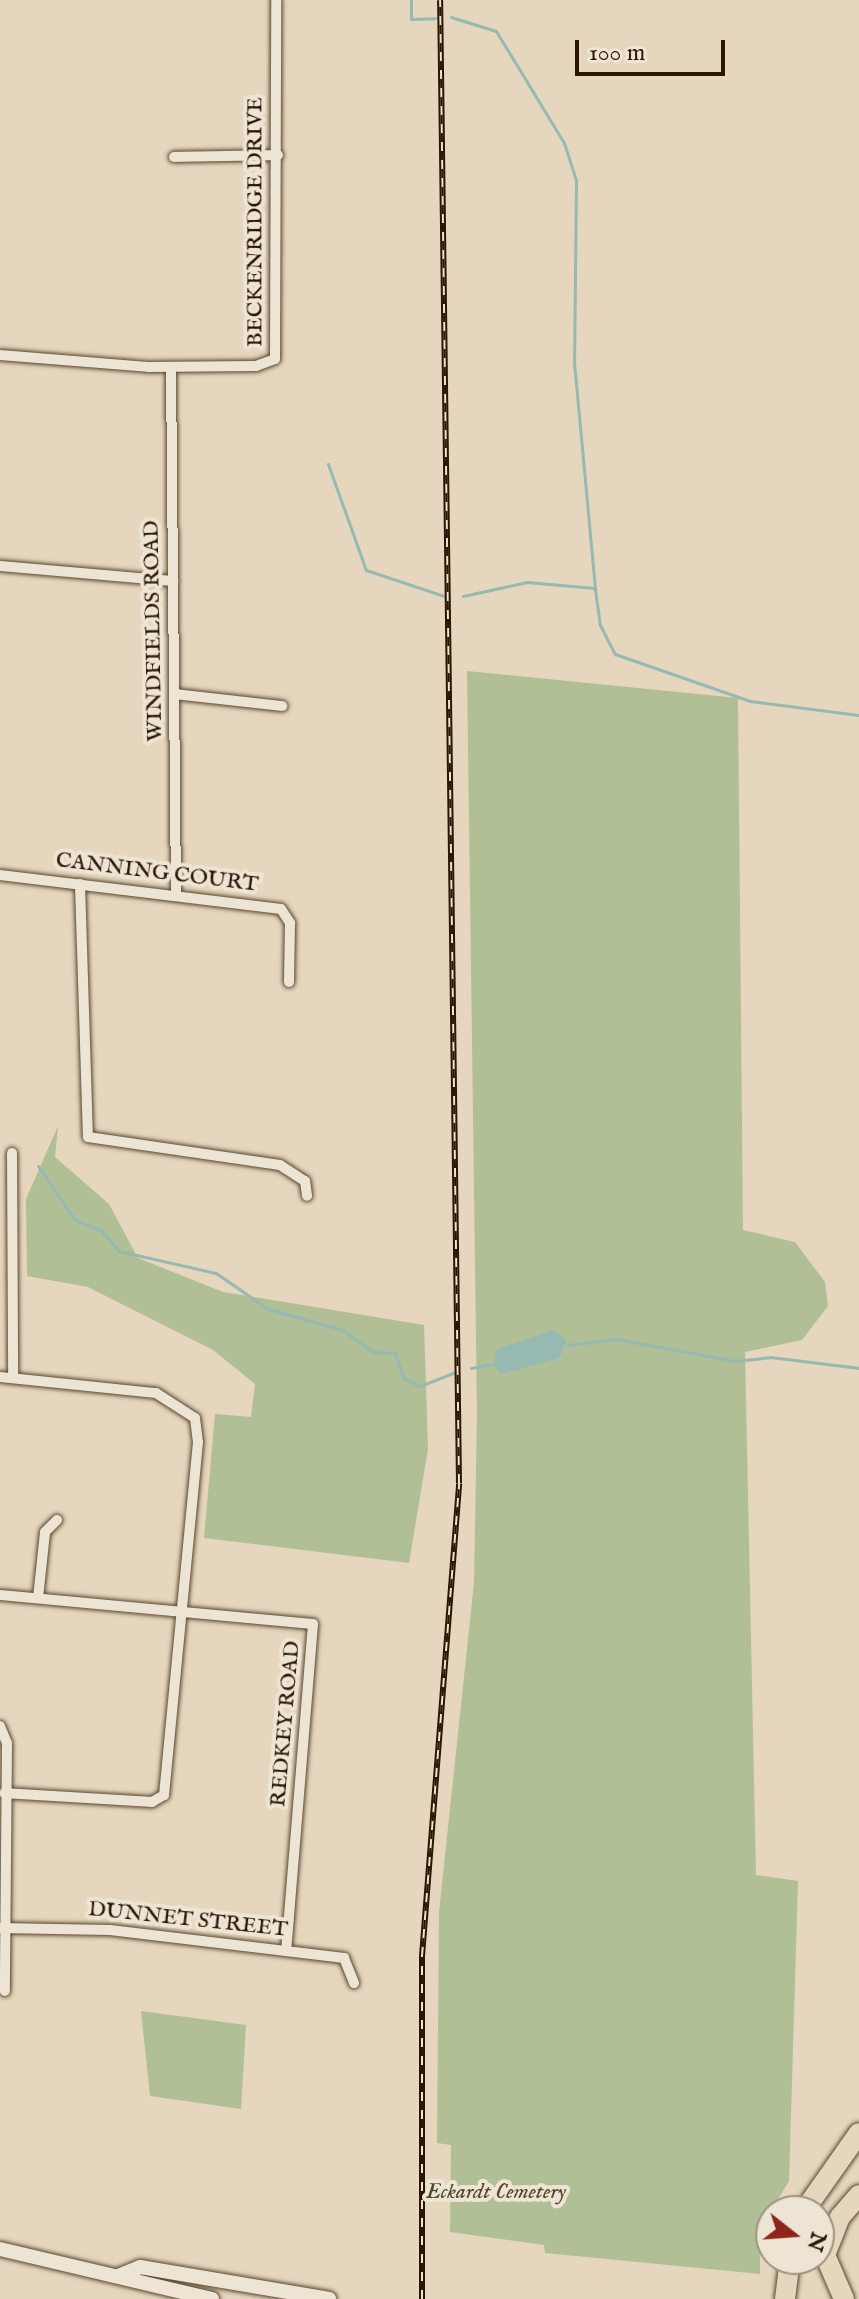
<!DOCTYPE html>
<style>
body{margin:0}
#map{position:relative;width:859px;height:2299px;overflow:hidden;background:#e5d6bd;font-family:"IM FELL English",serif}
div>[style]{position:absolute}
[style*='--x']{left:calc(var(--x)*1px);top:calc(var(--y)*1px);width:calc(var(--w)*1px);rotate:calc(var(--a)*1deg)}
.green>*{inset:0;background:#b0bf95}
.water>*{inset:0;background:#96b9b1}
.stream>*{height:3px;margin:-1.5px;padding:0 1.5px;transform-origin:1.5px;border-radius:1.5px;background:#96b9b1}
.roads{filter:drop-shadow(0 0 2px #594630) drop-shadow(0 0 2px #594630)}
.minor>*{height:10px;margin:-5px;padding:0 5px;transform-origin:5px;border-radius:5px;background:#eee4d4}
.secondary>*{height:14px;margin:-7px;padding:0 7px;transform-origin:7px;border-radius:7px;background:#eee4d4}
.motorway>*{height:20px;margin:-10px;padding:0 10px;transform-origin:10px;border-radius:10px;background:#e5d6bd}
.rail>*{height:6px;margin-top:-3px;transform-origin:0;background:repeating-linear-gradient(90deg,#eee4d4 0 9px,#2a1601 0 18px);box-sizing:border-box;border-block:2px solid #2a1601}
span{translate:-50% -50%;white-space:nowrap;text-align:center;line-height:1.15;-webkit-text-stroke:8px #eee4d4;paint-order:stroke}
.street-label{font-size:22px;color:#2a1601}
.park-label{font-size:22px;color:#52492d;font-style:italic}
.north{position:absolute;left:755px;top:2195px;width:80px;height:80px;box-sizing:border-box;background:#eee4d4;border:2px solid #a09280;border-radius:50%;rotate:107deg;font-size:22px;font-weight:700;line-height:32px;text-align:center;color:#2a1601}
.north::after{content:'';display:block;margin:auto;width:28px;height:36px;background:#8f2418;clip-path:polygon(50% 0,100% 100%,50% 72%,0 100%)}
.scale{position:absolute;left:575px;top:40px;width:150px;height:36px;box-sizing:border-box;border:4px solid #2a1601;border-top:0;padding-left:10px;font-size:24px;line-height:28px;white-space:nowrap;color:#2a1601;-webkit-text-stroke:6px #eee4d4;paint-order:stroke}
</style>
<div id="map">
<div class="green">
<div style="clip-path:polygon(467px 671px,738px 698px,743px 1230px,795px 1242px,825px 1282px,828px 1306px,802px 1340px,745px 1352px,756px 1875px,798px 1881px,789px 2181px,760px 2229px,760px 2274px,545px 2253px,544px 2245px,450px 2232px,451px 2145px,437px 2143px,439px 1912px,474px 1583px,477px 1413px)"></div>
<div style="clip-path:polygon(58px 1126px,55px 1157px,109px 1204px,138px 1258px,223px 1292px,424px 1325px,428px 1449px,409px 1563px,204px 1538px,215px 1414px,251px 1417px,255px 1384px,213px 1350px,88px 1287px,27px 1276px,26px 1199px)"></div>
<div style="clip-path:polygon(141px 2011px,246px 2025px,241px 2109px,150px 2096px)"></div>
</div>
<div class="water">
<div style="clip-path:polygon(553px 1330px,567px 1341px,559px 1358px,501px 1374px,494px 1364px,496px 1350px)"></div>
</div>
<div class="stream">
<div style="--x:411;--y:0;--w:19;--a:90"></div>
<div style="--x:411;--y:19;--w:24;--a:-2"></div>
<div style="--x:451;--y:17;--w:47;--a:17.3"></div>
<div style="--x:496;--y:31;--w:131;--a:58.7"></div>
<div style="--x:564;--y:143;--w:39;--a:72"></div>
<div style="--x:576;--y:180;--w:182;--a:90.6"></div>
<div style="--x:574;--y:362;--w:229;--a:84.7"></div>
<div style="--x:595;--y:590;--w:35;--a:82"></div>
<div style="--x:600;--y:625;--w:33;--a:63"></div>
<div style="--x:615;--y:654;--w:143;--a:19.2"></div>
<div style="--x:750;--y:701;--w:110;--a:7.3"></div>
<div style="--x:328;--y:464;--w:113;--a:70.3"></div>
<div style="--x:366;--y:570;--w:82;--a:18.4"></div>
<div style="--x:463;--y:596;--w:66;--a:-12.3"></div>
<div style="--x:527;--y:582;--w:68;--a:5"></div>
<div style="--x:38;--y:1166;--w:65;--a:55.6"></div>
<div style="--x:75;--y:1220;--w:29;--a:22"></div>
<div style="--x:102;--y:1231;--w:26;--a:50"></div>
<div style="--x:119;--y:1251;--w:99;--a:12.8"></div>
<div style="--x:216;--y:1273;--w:63;--a:34.7"></div>
<div style="--x:268;--y:1309;--w:78;--a:15.6"></div>
<div style="--x:343;--y:1330;--w:37;--a:36"></div>
<div style="--x:373;--y:1352;--w:22;--a:3"></div>
<div style="--x:395;--y:1353;--w:26;--a:72"></div>
<div style="--x:403;--y:1378;--w:19;--a:25"></div>
<div style="--x:420;--y:1386;--w:41;--a:-21.5"></div>
<div style="--x:568;--y:1345;--w:49;--a:-7"></div>
<div style="--x:617;--y:1339;--w:119;--a:10.6"></div>
<div style="--x:734;--y:1361;--w:36;--a:-6"></div>
<div style="--x:770;--y:1357;--w:90;--a:7"></div>
<div style="--x:471;--y:1368;--w:23;--a:-10"></div>
</div>
<div class="roads">
<div class="minor">
<div style="--x:174;--y:157;--w:104;--a:-1.1"></div>
<div style="--x:0;--y:355;--w:148;--a:4.6"></div>
<div style="--x:148;--y:367;--w:108;--a:-0.5"></div>
<div style="--x:256;--y:366;--w:20;--a:-20"></div>
<div style="--x:275;--y:359;--w:359;--a:-89.8"></div>
<div style="--x:171;--y:367;--w:528;--a:89.46"></div>
<div style="--x:0;--y:566;--w:174;--a:5"></div>
<div style="--x:175;--y:694;--w:108;--a:6.4"></div>
<div style="--x:0;--y:875;--w:283;--a:6.9"></div>
<div style="--x:281;--y:909;--w:17;--a:57"></div>
<div style="--x:290;--y:923;--w:59;--a:91"></div>
<div style="--x:80;--y:884;--w:253;--a:88.2"></div>
<div style="--x:88;--y:1137;--w:194;--a:8.3"></div>
<div style="--x:280;--y:1165;--w:30;--a:33"></div>
<div style="--x:305;--y:1181;--w:15;--a:82"></div>
<div style="--x:12;--y:1153;--w:225;--a:89.7"></div>
<div style="--x:0;--y:1377;--w:157;--a:5.9"></div>
<div style="--x:156;--y:1393;--w:46;--a:32.7"></div>
<div style="--x:195;--y:1418;--w:24;--a:83"></div>
<div style="--x:198;--y:1442;--w:355;--a:95.5"></div>
<div style="--x:164;--y:1795;--w:14;--a:150"></div>
<div style="--x:152;--y:1802;--w:148;--a:-176.5"></div>
<div style="--x:0;--y:1595;--w:314;--a:5.3"></div>
<div style="--x:313;--y:1624;--w:327;--a:94.7"></div>
<div style="--x:38;--y:1598;--w:66;--a:-83.9"></div>
<div style="--x:45;--y:1532;--w:17;--a:-45"></div>
<div style="--x:0;--y:1726;--w:18;--a:68"></div>
<div style="--x:7;--y:1743;--w:248;--a:90.5"></div>
<div style="--x:0;--y:1928;--w:110;--a:1"></div>
<div style="--x:110;--y:1930;--w:236;--a:6.8"></div>
<div style="--x:344;--y:1958;--w:27;--a:68"></div>
</div>
<div class="secondary">
<div style="--x:0;--y:2249;--w:218;--a:13.3"></div>
<div style="--x:118;--y:2276;--w:24;--a:-22"></div>
<div style="--x:140;--y:2267;--w:192;--a:9.6"></div>
</div>
<div class="motorway">
<div style="--x:804;--y:2211;--w:95;--a:-54.8"></div>
<div style="--x:785;--y:2299;--w:40;--a:-82.9"></div>
<div style="--x:844;--y:2299;--w:48;--a:-113.4"></div>
<div style="--x:825;--y:2255;--w:41;--a:-68.5"></div>
<div style="--x:840;--y:2217;--w:29;--a:-49"></div>
</div>
</div>
<div class="rail">
<div style="--x:422;--y:2299;--w:343;--a:-90"></div>
<div style="--x:422;--y:1956;--w:474;--a:-85.5"></div>
<div style="--x:459;--y:1483;--w:1483;--a:-90.73"></div>
</div>
<div class="street-label">
<span style="left:256px;top:222px;rotate:-90deg">BECKENRIDGE DRIVE</span>
<span style="left:154px;top:631px;rotate:-91deg">WINDFIELDS ROAD</span>
<span style="left:157px;top:873px;rotate:7deg">CANNING COURT</span>
<span style="left:286px;top:1724px;rotate:-85deg">REDKEY ROAD</span>
<span style="left:188px;top:1920px;rotate:6deg">DUNNET STREET</span>
</div>
<div class="park-label">
<span style="left:496px;top:2193px">Eckardt Cemetery</span>
</div>
<div class="north">N</div>
<div class="scale">100 m</div>
</div>
